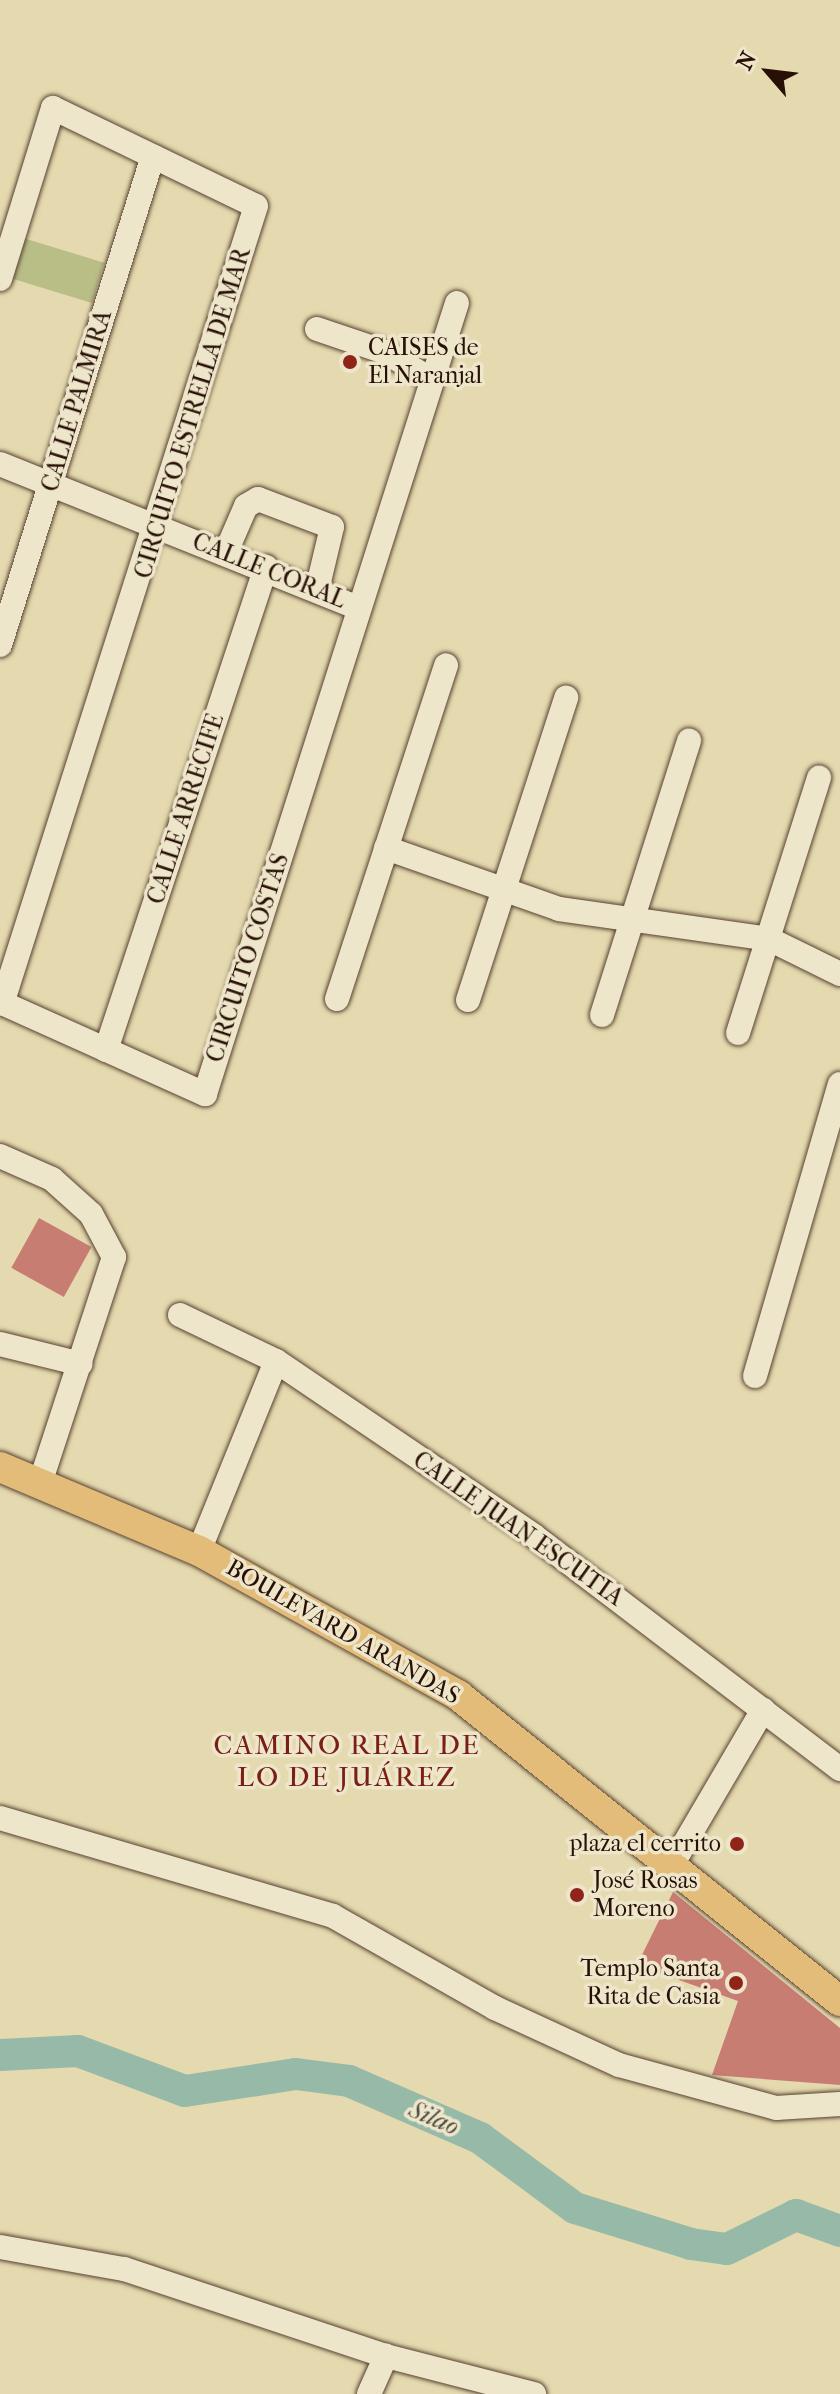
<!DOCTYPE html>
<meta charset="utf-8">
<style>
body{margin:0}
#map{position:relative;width:840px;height:2394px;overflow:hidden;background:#e5d9af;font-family:"IM FELL French Canon",serif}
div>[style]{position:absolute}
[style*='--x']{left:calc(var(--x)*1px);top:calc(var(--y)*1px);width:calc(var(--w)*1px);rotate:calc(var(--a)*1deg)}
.green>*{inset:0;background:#b9be87;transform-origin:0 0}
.river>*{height:32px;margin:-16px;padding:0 16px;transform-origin:16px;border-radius:16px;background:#96baa7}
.building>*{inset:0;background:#c87d73;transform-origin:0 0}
.roads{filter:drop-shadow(0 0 2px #574230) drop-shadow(0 0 2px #574230)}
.minor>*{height:24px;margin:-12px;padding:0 12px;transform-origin:12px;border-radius:12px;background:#eee6cb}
.major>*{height:30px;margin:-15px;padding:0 15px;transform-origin:15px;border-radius:15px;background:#e2bc78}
.dots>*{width:22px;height:22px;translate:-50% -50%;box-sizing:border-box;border:4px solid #eee6cb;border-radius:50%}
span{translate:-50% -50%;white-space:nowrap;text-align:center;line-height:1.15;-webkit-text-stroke:7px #eee6cb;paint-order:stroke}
.poi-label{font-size:24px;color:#281006}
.left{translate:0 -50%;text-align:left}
.right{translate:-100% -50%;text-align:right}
.street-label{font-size:24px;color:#281006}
.water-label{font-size:26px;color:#4e4c3e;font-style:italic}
.quarter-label{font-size:28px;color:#7a1f14;letter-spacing:2px}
.north{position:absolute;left:728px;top:32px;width:80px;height:80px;-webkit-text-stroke:6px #eee6cb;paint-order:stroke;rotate:298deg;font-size:22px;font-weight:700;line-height:32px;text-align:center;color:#281006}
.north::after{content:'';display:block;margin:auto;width:28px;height:36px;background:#281006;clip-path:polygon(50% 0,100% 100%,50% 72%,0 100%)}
</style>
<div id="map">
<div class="green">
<div style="left:20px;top:237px;width:88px;height:42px;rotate:17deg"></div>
</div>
<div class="river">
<div style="--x:0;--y:2055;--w:78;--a:-2.9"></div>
<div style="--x:78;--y:2051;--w:114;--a:20.5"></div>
<div style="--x:185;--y:2091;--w:112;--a:-8.7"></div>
<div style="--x:296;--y:2074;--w:53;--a:7.5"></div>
<div style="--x:349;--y:2081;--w:143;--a:23.5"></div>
<div style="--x:480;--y:2138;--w:118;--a:36.4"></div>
<div style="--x:575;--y:2208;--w:121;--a:17.2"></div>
<div style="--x:691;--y:2244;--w:36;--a:8"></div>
<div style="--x:727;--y:2249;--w:77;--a:-26.2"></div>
<div style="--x:796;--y:2215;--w:47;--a:20"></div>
</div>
<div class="building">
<div style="left:39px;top:1218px;width:60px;height:57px;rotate:29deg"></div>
<div style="clip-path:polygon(673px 1892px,840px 2028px,840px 2085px,712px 2075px,738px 2001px,637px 1965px)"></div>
</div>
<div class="roads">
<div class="minor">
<div style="--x:0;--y:279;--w:179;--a:-72.8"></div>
<div style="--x:53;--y:108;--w:225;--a:25.8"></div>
<div style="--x:256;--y:206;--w:837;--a:107.66"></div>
<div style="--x:317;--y:329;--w:72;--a:18.7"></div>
<div style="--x:385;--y:352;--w:55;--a:30.8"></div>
<div style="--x:0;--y:464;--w:386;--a:21.9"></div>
<div style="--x:226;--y:552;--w:50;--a:-66.5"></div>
<div style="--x:246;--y:506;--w:14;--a:-30"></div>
<div style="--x:258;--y:499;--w:79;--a:20.7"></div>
<div style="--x:332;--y:527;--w:65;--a:103.4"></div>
<div style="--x:0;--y:645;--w:512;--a:-72.63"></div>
<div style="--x:386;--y:848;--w:183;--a:19.4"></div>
<div style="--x:559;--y:909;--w:212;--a:8.1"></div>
<div style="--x:769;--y:939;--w:79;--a:26.2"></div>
<div style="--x:337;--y:999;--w:351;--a:-71.9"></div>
<div style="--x:468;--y:1000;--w:318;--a:-72"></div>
<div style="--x:0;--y:1002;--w:225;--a:24.2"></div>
<div style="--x:205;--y:1094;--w:830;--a:-72.33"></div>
<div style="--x:602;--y:1015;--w:288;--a:-72.4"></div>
<div style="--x:738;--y:1033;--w:268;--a:-72.4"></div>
<div style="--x:106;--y:1050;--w:509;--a:-71.67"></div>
<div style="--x:0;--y:1156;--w:57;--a:23.9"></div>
<div style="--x:52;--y:1179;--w:52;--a:41.9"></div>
<div style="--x:91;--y:1214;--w:49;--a:61.9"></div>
<div style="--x:114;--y:1257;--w:235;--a:108.1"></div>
<div style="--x:180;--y:1315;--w:106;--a:25.6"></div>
<div style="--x:276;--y:1361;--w:312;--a:34.1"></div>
<div style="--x:534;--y:1536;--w:385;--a:37.3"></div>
<div style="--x:0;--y:1344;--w:83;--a:13.9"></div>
<div style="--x:755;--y:1376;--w:304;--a:-73.8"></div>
<div style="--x:199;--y:1551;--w:205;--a:-67.9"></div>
<div style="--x:0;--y:1818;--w:347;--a:16.4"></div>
<div style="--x:333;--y:1916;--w:186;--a:29.6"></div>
<div style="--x:495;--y:2008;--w:136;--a:24.7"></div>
<div style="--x:619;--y:2065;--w:163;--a:15.3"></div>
<div style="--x:776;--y:2108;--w:64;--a:-3.6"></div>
<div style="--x:669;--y:1870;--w:186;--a:-59.6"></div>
<div style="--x:0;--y:2247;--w:126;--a:10.1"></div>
<div style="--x:124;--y:2269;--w:276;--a:18.4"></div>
<div style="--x:386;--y:2356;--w:153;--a:14.4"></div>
<div style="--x:369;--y:2394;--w:42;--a:-65.9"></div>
</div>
<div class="major">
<div style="--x:0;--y:1467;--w:216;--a:22.9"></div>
<div style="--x:199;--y:1551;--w:298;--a:29.1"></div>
<div style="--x:459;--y:1696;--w:488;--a:38.7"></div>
</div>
</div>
<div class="dots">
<div style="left:350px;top:362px;background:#8f2418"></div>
<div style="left:737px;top:1844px;background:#8f2418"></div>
<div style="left:577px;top:1895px;background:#8f2418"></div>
<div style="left:736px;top:1983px;background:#8f2418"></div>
</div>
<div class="poi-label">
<span class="left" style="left:368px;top:362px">CAISES de<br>El Naranjal</span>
<span class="right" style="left:721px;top:1844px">plaza el cerrito</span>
<span class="left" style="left:593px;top:1895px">José Rosas<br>Moreno</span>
<span class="right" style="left:720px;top:1983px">Templo Santa<br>Rita de Casia</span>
</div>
<div class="street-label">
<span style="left:77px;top:401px;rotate:-73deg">CALLE PALMIRA</span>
<span style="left:193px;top:413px;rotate:-73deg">CIRCUITO ESTRELLA DE MAR</span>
<span style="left:269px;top:571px;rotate:22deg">CALLE CORAL</span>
<span style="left:186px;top:809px;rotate:-72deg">CALLE ARRECIFE</span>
<span style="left:248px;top:958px;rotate:-72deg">CIRCUITO COSTAS</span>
<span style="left:518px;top:1529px;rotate:35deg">CALLE JUAN ESCUTIA</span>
<span style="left:343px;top:1632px;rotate:30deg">BOULEVARD ARANDAS</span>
</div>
<div class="water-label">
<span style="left:434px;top:2118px;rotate:23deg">Silao</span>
</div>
<div class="quarter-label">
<span style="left:347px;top:1761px">CAMINO REAL DE<br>LO DE JUÁREZ</span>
</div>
<div class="north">N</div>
</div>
